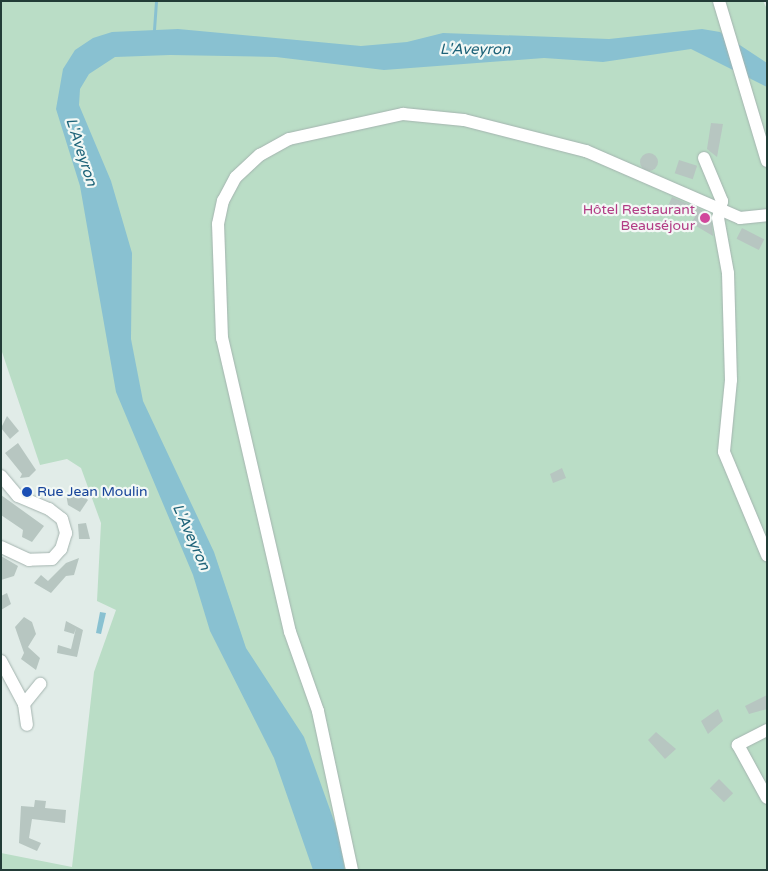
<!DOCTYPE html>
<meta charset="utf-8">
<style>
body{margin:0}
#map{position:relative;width:768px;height:871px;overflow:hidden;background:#e1ece8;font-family:"Varela Round",sans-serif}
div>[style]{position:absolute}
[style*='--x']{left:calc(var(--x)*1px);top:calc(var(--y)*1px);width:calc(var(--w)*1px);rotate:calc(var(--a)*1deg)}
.green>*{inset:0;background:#baddc6}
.water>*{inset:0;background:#89c1d1}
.stream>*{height:2.5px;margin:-1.25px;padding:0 1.25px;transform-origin:1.25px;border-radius:1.25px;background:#89c1d1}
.building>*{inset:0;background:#b7c6c1;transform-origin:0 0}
.round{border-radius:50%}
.roads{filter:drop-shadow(0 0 1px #a4b4af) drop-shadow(0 0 1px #a4b4af)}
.minor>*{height:12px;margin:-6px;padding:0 6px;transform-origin:6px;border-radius:6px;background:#fff}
.dots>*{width:14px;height:14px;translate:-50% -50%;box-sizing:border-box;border:2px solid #f2f8f5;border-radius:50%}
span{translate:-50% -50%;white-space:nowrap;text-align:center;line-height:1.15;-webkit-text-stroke:4.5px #f2f8f5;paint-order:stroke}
.hotel-label{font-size:14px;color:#b23c85}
.right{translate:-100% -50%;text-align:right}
.transit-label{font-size:14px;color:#164399}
.left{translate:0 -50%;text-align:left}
.water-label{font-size:15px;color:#1c6278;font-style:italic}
.frame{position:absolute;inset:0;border:2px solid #223c37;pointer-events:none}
</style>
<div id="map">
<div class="green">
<div style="clip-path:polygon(1px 1px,763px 1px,767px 9px,767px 870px,1px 870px,1px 853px,72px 867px,94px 672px,116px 610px,97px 601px,101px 523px,81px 468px,67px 459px,40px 465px,1px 349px)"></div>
</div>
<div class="water">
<div style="clip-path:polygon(178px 29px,361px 46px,407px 42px,443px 33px,609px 39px,702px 29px,720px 32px,767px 63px,767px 87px,691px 49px,603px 62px,544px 58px,384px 70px,276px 57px,170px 55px,115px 57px,89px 74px,80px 89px,79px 105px,111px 181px,132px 253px,131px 339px,143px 401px,214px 552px,246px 648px,304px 737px,338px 832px,345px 870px,313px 870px,274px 758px,210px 631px,193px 575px,116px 392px,80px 186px,56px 109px,63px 69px,75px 50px,93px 38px,112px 32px)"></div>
<div style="clip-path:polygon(100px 612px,106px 613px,101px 634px,96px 633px)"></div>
</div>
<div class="stream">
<div style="--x:154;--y:30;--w:29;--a:-86"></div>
</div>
<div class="building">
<div style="clip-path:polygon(711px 123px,723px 124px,717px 157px,707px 149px)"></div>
<div class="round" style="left:640px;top:153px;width:18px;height:18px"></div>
<div style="left:679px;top:160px;width:19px;height:14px;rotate:18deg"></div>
<div style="clip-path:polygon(672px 197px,711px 214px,713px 236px,691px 223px,695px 217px,668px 206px)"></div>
<div style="left:742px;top:228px;width:25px;height:12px;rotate:27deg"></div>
<div style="clip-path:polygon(7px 416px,19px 431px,10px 439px,1px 428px)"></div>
<div style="clip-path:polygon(18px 443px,36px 470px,29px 477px,20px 478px,22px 474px,5px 453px)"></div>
<div style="clip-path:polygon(562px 468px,566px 478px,553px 483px,550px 474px)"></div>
<div style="clip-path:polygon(76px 488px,88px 500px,80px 512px,68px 505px,66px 494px)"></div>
<div style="clip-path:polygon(1px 495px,44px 526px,32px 542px,22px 537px,23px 530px,1px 515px)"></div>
<div style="clip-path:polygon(86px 523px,90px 539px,79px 539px,78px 524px)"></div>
<div style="clip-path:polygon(1px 556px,18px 566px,14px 576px,1px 580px)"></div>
<div style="clip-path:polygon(79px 558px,74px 575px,66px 576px,51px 593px,34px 583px,41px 575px,48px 581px,66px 563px)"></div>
<div style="clip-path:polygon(7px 593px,11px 604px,1px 610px,1px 596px)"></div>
<div style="clip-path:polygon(24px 617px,32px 622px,36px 634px,28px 647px,40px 658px,36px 670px,21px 659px,24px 653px,15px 627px)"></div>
<div style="clip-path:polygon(66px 621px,83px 630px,77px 657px,57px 653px,58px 645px,71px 649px,76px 628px,74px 634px,64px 631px)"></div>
<div style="clip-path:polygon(767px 695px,767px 709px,749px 714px,745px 706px)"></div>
<div style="clip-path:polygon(718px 709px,723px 721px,708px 734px,701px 721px)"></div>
<div style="clip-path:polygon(656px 732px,676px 749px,665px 759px,648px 740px)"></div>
<div style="left:719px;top:779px;width:20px;height:13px;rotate:45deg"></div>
<div style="clip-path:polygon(35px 800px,46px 801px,45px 808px,66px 810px,65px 823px,32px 819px,29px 838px,41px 843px,37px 851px,19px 843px,21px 806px,34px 807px)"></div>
</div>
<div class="roads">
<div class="minor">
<div style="--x:719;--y:1;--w:167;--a:73.3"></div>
<div style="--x:704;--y:158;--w:47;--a:67.3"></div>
<div style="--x:722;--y:201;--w:17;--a:103"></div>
<div style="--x:718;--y:218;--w:56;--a:79.7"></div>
<div style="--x:728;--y:273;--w:107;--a:88.4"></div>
<div style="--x:731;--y:380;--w:72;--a:95.6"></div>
<div style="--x:724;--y:452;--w:112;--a:67.3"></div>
<div style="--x:1;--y:476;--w:26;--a:50"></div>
<div style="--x:18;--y:496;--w:34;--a:23"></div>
<div style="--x:49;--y:509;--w:16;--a:38"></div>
<div style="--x:62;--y:519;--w:15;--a:74"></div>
<div style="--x:66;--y:533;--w:17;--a:107"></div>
<div style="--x:61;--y:549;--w:13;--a:132"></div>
<div style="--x:52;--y:559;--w:23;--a:178"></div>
<div style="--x:29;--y:560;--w:31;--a:-155"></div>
<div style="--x:1;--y:661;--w:49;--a:61.9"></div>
<div style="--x:24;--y:704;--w:26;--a:-51"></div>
<div style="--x:24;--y:704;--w:21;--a:82"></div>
<div style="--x:767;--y:730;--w:33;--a:153"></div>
<div style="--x:738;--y:745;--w:60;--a:61.3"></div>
<div style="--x:352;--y:870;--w:163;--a:-102.1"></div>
<div style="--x:318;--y:711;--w:84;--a:-109.5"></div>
<div style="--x:290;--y:632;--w:302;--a:-103"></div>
<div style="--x:222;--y:338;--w:114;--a:-92"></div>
<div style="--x:218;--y:224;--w:24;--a:-78"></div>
<div style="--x:223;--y:201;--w:27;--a:-62"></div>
<div style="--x:236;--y:177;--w:33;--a:-43"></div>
<div style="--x:260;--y:155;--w:33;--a:-29"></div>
<div style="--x:289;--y:139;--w:117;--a:-12.4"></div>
<div style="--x:403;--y:114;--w:61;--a:5.6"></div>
<div style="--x:464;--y:120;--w:126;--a:14.3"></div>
<div style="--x:586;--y:151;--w:168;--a:23.5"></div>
<div style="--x:740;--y:218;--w:27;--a:-6"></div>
</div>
</div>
<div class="dots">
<div style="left:705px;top:218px;background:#d1479c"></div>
<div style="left:27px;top:492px;background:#1a4fb4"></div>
</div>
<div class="hotel-label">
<span class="right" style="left:695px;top:218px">Hôtel Restaurant<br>Beauséjour</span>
</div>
<div class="transit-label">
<span class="left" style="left:37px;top:492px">Rue Jean Moulin</span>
</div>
<div class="water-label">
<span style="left:475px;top:50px">L'Aveyron</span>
<span style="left:81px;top:152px;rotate:72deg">L'Aveyron</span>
<span style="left:191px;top:537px;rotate:66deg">L'Aveyron</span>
</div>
<div class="frame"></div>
</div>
